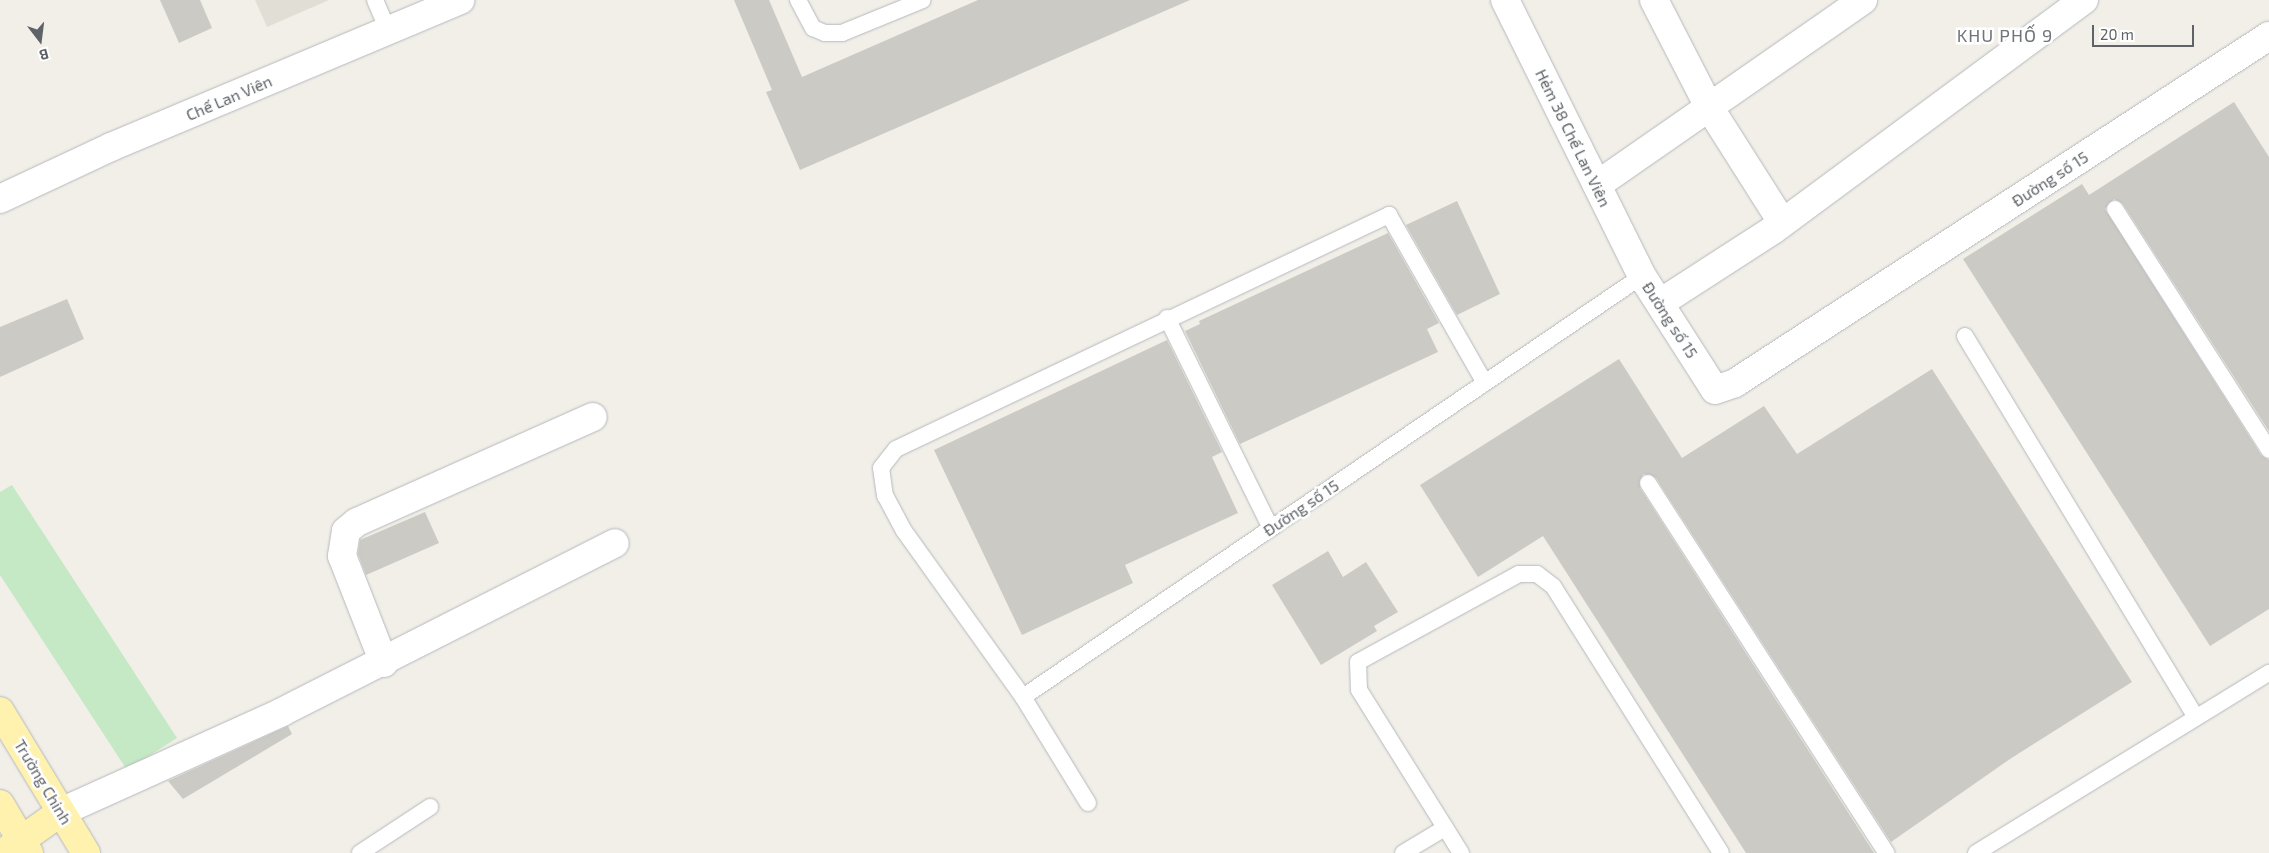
<!DOCTYPE html>
<meta charset="utf-8">
<style>
body{margin:0}
#map{position:relative;width:2269px;height:853px;overflow:hidden;background:#f1efe8;font-family:"Exo 2",sans-serif}
div>[style]{position:absolute}
[style*='--x']{left:calc(var(--x)*1px);top:calc(var(--y)*1px);width:calc(var(--w)*1px);rotate:calc(var(--a)*1deg)}
.education>*{inset:0;background:#e1ded6}
.green>*{inset:0;background:#c5e8c5}
.building>*{inset:0;background:#cccac5}
.roads{filter:drop-shadow(0 0 1px #b5b8bc) drop-shadow(0 0 1px #b5b8bc)}
.service>*{height:16px;margin:-8px;padding:0 8px;transform-origin:8px;border-radius:8px;background:#fff}
.minor>*{height:28px;margin:-14px;padding:0 14px;transform-origin:14px;border-radius:14px;background:#fff}
.primary>*{height:28px;margin:-14px;padding:0 14px;transform-origin:14px;border-radius:14px;background:#fff2af}
span{translate:-50% -50%;white-space:nowrap;text-align:center;line-height:1.15;-webkit-text-stroke:5px #fff;paint-order:stroke}
.street-label{font-size:16px;color:#5f6368}
.neighbourhood-label{font-size:18px;color:#70757a;letter-spacing:1px}
.north{position:absolute;left:15px;top:15px;width:50px;height:50px;-webkit-text-stroke:4px #fff;paint-order:stroke;rotate:165deg;font-size:14px;font-weight:700;line-height:20px;text-align:center;color:#5f6368}
.north::after{content:'';display:block;margin:auto;width:18px;height:22px;background:#5f6368;clip-path:polygon(50% 0,100% 100%,50% 72%,0 100%)}
.scale{position:absolute;left:2092px;top:25px;width:102px;height:22px;box-sizing:border-box;border:2px solid #5f6368;border-top:0;padding-left:6px;font-size:15px;line-height:18px;white-space:nowrap;color:#5f6368;-webkit-text-stroke:4px #fff;paint-order:stroke}
</style>
<div id="map">
<div class="education">
<div style="clip-path:polygon(255px 0,329px 0,267px 27px)"></div>
</div>
<div class="green">
<div style="clip-path:polygon(12px 485px,177px 738px,127px 770px,0 575px,0 492px)"></div>
</div>
<div class="building">
<div style="clip-path:polygon(160px 0,200px 0,212px 28px,179px 43px)"></div>
<div style="clip-path:polygon(734px 0,769px 0,802px 77px,978px 0,1190px 0,800px 170px,766px 92px,772px 90px)"></div>
<div style="clip-path:polygon(2234px 102px,2269px 157px,2269px 431px,2123px 204px,2114px 199px,2105px 209px,2261px 455px,2269px 460px,2269px 609px,2210px 646px,1963px 259px,2082px 184px,2089px 195px)"></div>
<div style="clip-path:polygon(1457px 201px,1500px 294px,1457px 315px,1406px 225px)"></div>
<div style="clip-path:polygon(1388px 233px,1439px 323px,1427px 329px,1438px 352px,1240px 444px,1185px 331px,1200px 324px,1199px 321px)"></div>
<div style="clip-path:polygon(67px 299px,84px 339px,0 377px,0 327px)"></div>
<div style="clip-path:polygon(1167px 340px,1222px 452px,1212px 457px,1238px 513px,1125px 565px,1133px 583px,1022px 635px,934px 450px)"></div>
<div style="clip-path:polygon(1619px 359px,1682px 458px,1764px 406px,1797px 454px,1932px 369px,2132px 682px,2010px 759px,1891px 842px,1656px 478px,1643px 474px,1640px 488px,1874px 853px,1746px 853px,1543px 536px,1478px 577px,1420px 485px)"></div>
<div style="clip-path:polygon(425px 512px,439px 543px,366px 575px,358px 554px,360px 540px)"></div>
<div style="clip-path:polygon(1328px 551px,1343px 577px,1366px 562px,1398px 612px,1374px 626px,1377px 631px,1321px 665px,1272px 585px)"></div>
<div style="clip-path:polygon(288px 726px,292px 734px,183px 799px,168px 781px)"></div>
</div>
<div class="roads">
<div class="service">
<div style="--x:375;--y:0;--w:33;--a:67"></div>
<div style="--x:798;--y:0;--w:32;--a:62"></div>
<div style="--x:813;--y:28;--w:13;--a:23"></div>
<div style="--x:825;--y:33;--w:17;--a:0"></div>
<div style="--x:842;--y:33;--w:87;--a:-22.2"></div>
<div style="--x:2115;--y:209;--w:286;--a:57.4"></div>
<div style="--x:1167;--y:318;--w:234;--a:63.7"></div>
<div style="--x:1965;--y:336;--w:446;--a:58.8"></div>
<div style="--x:1648;--y:483;--w:440;--a:57.2"></div>
<div style="--x:1023;--y:697;--w:749;--a:-34.22"></div>
<div style="--x:1088;--y:803;--w:124;--a:-121.5"></div>
<div style="--x:1023;--y:697;--w:204;--a:-125.6"></div>
<div style="--x:904;--y:531;--w:40;--a:-118"></div>
<div style="--x:885;--y:496;--w:28;--a:-98"></div>
<div style="--x:881;--y:468;--w:24;--a:-52"></div>
<div style="--x:896;--y:449;--w:546;--a:-25.39"></div>
<div style="--x:1389;--y:215;--w:193;--a:60.3"></div>
<div style="--x:360;--y:853;--w:84;--a:-33.3"></div>
<div style="--x:1403;--y:853;--w:49;--a:-30.8"></div>
<div style="--x:1461;--y:853;--w:192;--a:-122"></div>
<div style="--x:1359;--y:690;--w:28;--a:-92"></div>
<div style="--x:1358;--y:662;--w:183;--a:-28.7"></div>
<div style="--x:1519;--y:574;--w:18;--a:0"></div>
<div style="--x:1537;--y:574;--w:20;--a:37"></div>
<div style="--x:1553;--y:586;--w:315;--a:57.8"></div>
<div style="--x:1976;--y:853;--w:344;--a:-31.6"></div>
</div>
<div class="minor">
<div style="--x:1505;--y:0;--w:308;--a:63.6"></div>
<div style="--x:1642;--y:276;--w:135;--a:57.4"></div>
<div style="--x:1715;--y:390;--w:21;--a:-19"></div>
<div style="--x:1735;--y:383;--w:637;--a:-33.02"></div>
<div style="--x:1654;--y:0;--w:120;--a:62.8"></div>
<div style="--x:1709;--y:107;--w:136;--a:57.6"></div>
<div style="--x:1597;--y:185;--w:324;--a:-34.8"></div>
<div style="--x:0;--y:199;--w:123;--a:-25.1"></div>
<div style="--x:111;--y:147;--w:379;--a:-22.8"></div>
<div style="--x:1660;--y:303;--w:135;--a:-32.9"></div>
<div style="--x:1773;--y:230;--w:387;--a:-36.5"></div>
<div style="--x:384;--y:663;--w:115;--a:-111.4"></div>
<div style="--x:342;--y:556;--w:25;--a:-81"></div>
<div style="--x:346;--y:531;--w:14;--a:-39"></div>
<div style="--x:357;--y:522;--w:258;--a:-24"></div>
<div style="--x:61;--y:812;--w:243;--a:-24.3"></div>
<div style="--x:282;--y:712;--w:373;--a:-26.9"></div>
</div>
<div class="primary">
<div style="--x:0;--y:711;--w:166;--a:58.8"></div>
<div style="--x:0;--y:804;--w:57;--a:59.4"></div>
<div style="--x:3;--y:853;--w:71;--a:-35.3"></div>
</div>
</div>
<div class="street-label">
<span style="left:229px;top:98px;rotate:-23deg">Chế Lan Viên</span>
<span style="left:1573px;top:138px;rotate:64deg">Hẻm 38 Chế Lan Viên</span>
<span style="left:2050px;top:179px;rotate:-33deg">Đường số 15</span>
<span style="left:1670px;top:320px;rotate:57deg">Đường số 15</span>
<span style="left:1301px;top:508px;rotate:-34deg">Đường số 15</span>
<span style="left:43px;top:782px;rotate:59deg">Trường Chinh</span>
</div>
<div class="neighbourhood-label">
<span style="left:2005px;top:35px">KHU PHỐ 9</span>
</div>
<div class="north">B</div>
<div class="scale">20 m</div>
</div>
